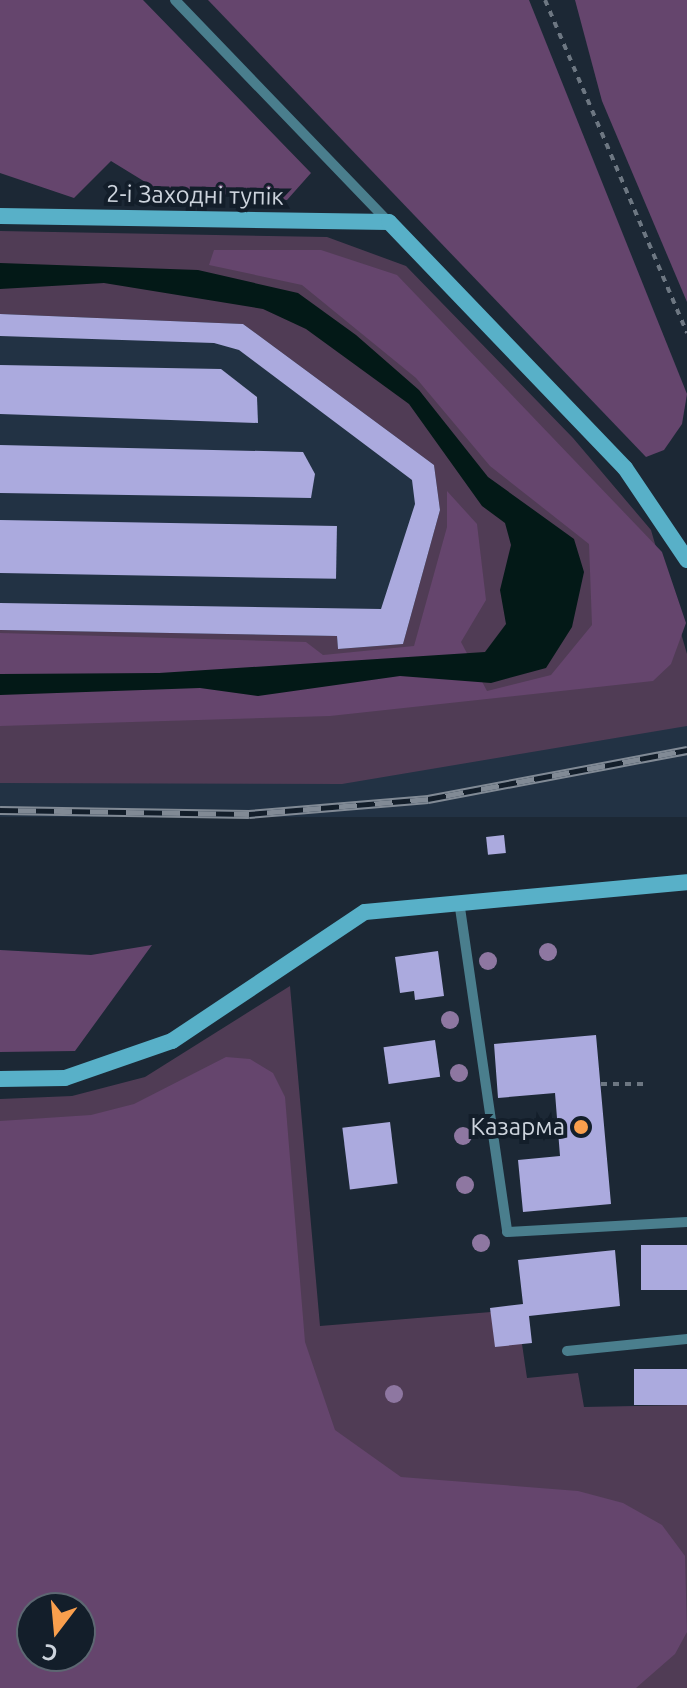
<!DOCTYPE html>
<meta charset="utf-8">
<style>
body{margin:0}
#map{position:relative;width:687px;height:1688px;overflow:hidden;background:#1c2835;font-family:Ubuntu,sans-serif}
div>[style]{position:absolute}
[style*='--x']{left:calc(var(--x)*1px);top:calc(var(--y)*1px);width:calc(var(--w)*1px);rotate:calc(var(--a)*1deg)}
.built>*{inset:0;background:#223244;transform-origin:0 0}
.green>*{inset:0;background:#503c55}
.forest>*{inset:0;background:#65456d}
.water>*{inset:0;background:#031917}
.building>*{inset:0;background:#abaade;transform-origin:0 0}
.path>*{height:4px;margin-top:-2px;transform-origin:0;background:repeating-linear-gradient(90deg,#6d7782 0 6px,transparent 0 12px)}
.lane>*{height:10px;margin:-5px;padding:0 5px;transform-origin:5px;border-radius:5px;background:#4a7e8d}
.secondary>*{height:16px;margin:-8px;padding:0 8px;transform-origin:8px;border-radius:8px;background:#58b0c8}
.rail>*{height:9px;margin-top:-4.5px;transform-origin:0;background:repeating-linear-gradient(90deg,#131e2a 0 18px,#818a95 0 36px);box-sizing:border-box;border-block:2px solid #818a95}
.trees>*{width:18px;height:18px;margin:-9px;border-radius:50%;background:#8e77a1}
.dots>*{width:22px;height:22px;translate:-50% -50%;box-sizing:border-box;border:4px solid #131e2a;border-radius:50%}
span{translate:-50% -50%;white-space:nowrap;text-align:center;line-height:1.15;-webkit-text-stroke:8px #131e2a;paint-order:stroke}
.street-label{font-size:24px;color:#cdd4dd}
.poi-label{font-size:24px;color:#cdd4dd}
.right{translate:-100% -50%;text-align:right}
.north{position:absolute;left:16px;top:1592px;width:80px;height:80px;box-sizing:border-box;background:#131e2a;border:2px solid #5d6772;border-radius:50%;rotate:196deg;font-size:22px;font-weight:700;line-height:32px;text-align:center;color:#cdd4dd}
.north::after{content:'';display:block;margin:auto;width:28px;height:36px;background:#f99f4d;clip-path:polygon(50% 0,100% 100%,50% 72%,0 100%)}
</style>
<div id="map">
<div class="built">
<div style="clip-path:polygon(0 314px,243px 324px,434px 465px,440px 510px,403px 644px,323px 655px,0 633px)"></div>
<div style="left:687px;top:697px;width:120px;height:688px;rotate:90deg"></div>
</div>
<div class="green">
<div style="clip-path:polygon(0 231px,327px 237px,406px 266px,573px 438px,651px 530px,687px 654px,687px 726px,342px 784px,0 783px,0 630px,337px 636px,338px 649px,403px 644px,440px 510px,434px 465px,243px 324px,0 314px)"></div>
<div style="clip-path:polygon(evenodd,290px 986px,320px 1326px,491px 1312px,522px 1344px,527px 1378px,578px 1373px,584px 1407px,687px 1405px,687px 1688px,0 1688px,0 1099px,72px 1096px,145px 1077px,290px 986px,32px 1608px,80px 1608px,80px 1656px,32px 1656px,32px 1608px)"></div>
</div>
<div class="forest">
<div style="clip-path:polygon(0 0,143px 0,311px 173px,287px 200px,155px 188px,111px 161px,74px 198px,0 173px)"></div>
<div style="clip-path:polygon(208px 0,529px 0,687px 394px,682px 424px,664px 450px,646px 457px)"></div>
<div style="clip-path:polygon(575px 0,687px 0,687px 302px,602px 101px)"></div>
<div style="clip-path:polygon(214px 250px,321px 250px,397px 275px,662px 552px,686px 623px,671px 664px,653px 681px,330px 716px,0 726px,0 633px,306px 642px,323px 655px,414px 646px,447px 527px,447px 491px,477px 524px,486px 600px,461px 642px,487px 691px,551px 675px,592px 625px,589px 544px,490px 466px,416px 378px,302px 285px,209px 265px)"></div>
<div style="clip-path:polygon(152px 945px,75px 1051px,0 1052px,0 950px,91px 955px)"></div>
<div style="clip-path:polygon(evenodd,226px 1057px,250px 1059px,273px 1073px,285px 1097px,305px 1342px,335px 1430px,401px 1477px,578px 1491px,623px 1503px,662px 1525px,685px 1556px,687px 1632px,675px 1654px,636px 1688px,0 1688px,0 1121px,91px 1115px,134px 1104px,226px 1057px,32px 1608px,80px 1608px,80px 1656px,32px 1656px,32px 1608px)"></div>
</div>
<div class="water">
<div style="clip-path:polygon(0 263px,198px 270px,298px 293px,356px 335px,419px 390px,488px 477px,574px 539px,584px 572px,572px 627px,546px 668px,491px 683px,400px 676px,258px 696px,200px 688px,0 695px,0 674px,159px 673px,485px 652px,506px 624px,500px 590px,511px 545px,505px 523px,482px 506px,409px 404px,306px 329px,263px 309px,104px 283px,0 289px)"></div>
</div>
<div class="building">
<div style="clip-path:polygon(0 314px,243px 324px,434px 465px,440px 510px,403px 644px,338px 649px,337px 636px,0 630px,0 603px,381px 609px,415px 504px,412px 480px,239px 350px,214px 343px,0 336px)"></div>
<div style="clip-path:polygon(0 365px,221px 369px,257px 397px,258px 423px,0 414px)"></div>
<div style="clip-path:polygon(0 445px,303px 452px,315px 474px,311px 498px,0 493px)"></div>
<div style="left:0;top:520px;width:337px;height:53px;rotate:1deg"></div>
<div style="left:504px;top:835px;width:18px;height:18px;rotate:84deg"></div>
<div style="clip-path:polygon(438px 951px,444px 996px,415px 1000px,414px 991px,400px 993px,395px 957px)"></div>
<div style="clip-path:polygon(596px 1035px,611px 1204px,523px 1212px,518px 1160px,560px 1156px,555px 1093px,498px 1098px,494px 1044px)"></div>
<div style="left:435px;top:1040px;width:37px;height:52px;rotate:82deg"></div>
<div style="left:390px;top:1122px;width:62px;height:48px;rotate:83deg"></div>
<div style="left:687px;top:1245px;width:45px;height:46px;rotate:90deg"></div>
<div style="clip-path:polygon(615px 1250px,620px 1306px,529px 1316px,532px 1343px,495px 1347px,490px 1308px,523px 1304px,518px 1260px)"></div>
<div style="left:687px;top:1369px;width:36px;height:53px;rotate:90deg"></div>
</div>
<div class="path">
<div style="--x:545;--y:0;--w:362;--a:66.9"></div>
<div style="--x:601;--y:1084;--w:47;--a:0"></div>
</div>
<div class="lane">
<div style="--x:175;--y:0;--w:308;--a:46.1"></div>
<div style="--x:459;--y:901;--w:334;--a:81.7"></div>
<div style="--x:507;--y:1232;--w:180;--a:-3.2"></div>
<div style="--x:567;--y:1351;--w:121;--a:-5.7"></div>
</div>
<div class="secondary">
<div style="--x:0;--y:216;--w:389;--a:0.9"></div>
<div style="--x:389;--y:222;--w:341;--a:46.2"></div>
<div style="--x:625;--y:468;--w:111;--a:56"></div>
<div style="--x:0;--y:1079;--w:65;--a:-0.9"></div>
<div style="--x:65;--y:1078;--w:113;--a:-19.1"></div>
<div style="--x:172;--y:1041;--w:232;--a:-33.8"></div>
<div style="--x:365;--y:912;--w:323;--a:-5.3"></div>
</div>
<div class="rail">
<div style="--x:0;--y:810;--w:249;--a:0.9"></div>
<div style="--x:249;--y:814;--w:180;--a:-4.8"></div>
<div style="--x:428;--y:799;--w:264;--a:-10.7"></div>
</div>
<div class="trees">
<div style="left:548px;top:952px"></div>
<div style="left:488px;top:961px"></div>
<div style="left:450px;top:1020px"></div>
<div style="left:459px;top:1073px"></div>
<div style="left:463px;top:1136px"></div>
<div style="left:465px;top:1185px"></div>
<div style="left:481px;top:1243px"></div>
<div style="left:394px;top:1394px"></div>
</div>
<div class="dots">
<div style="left:581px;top:1127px;background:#f99f4d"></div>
</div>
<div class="street-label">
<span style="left:195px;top:195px;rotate:1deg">2-і Заходні тупік</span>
</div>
<div class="poi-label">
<span class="right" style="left:565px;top:1127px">Казарма</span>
</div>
<div class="north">С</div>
</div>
